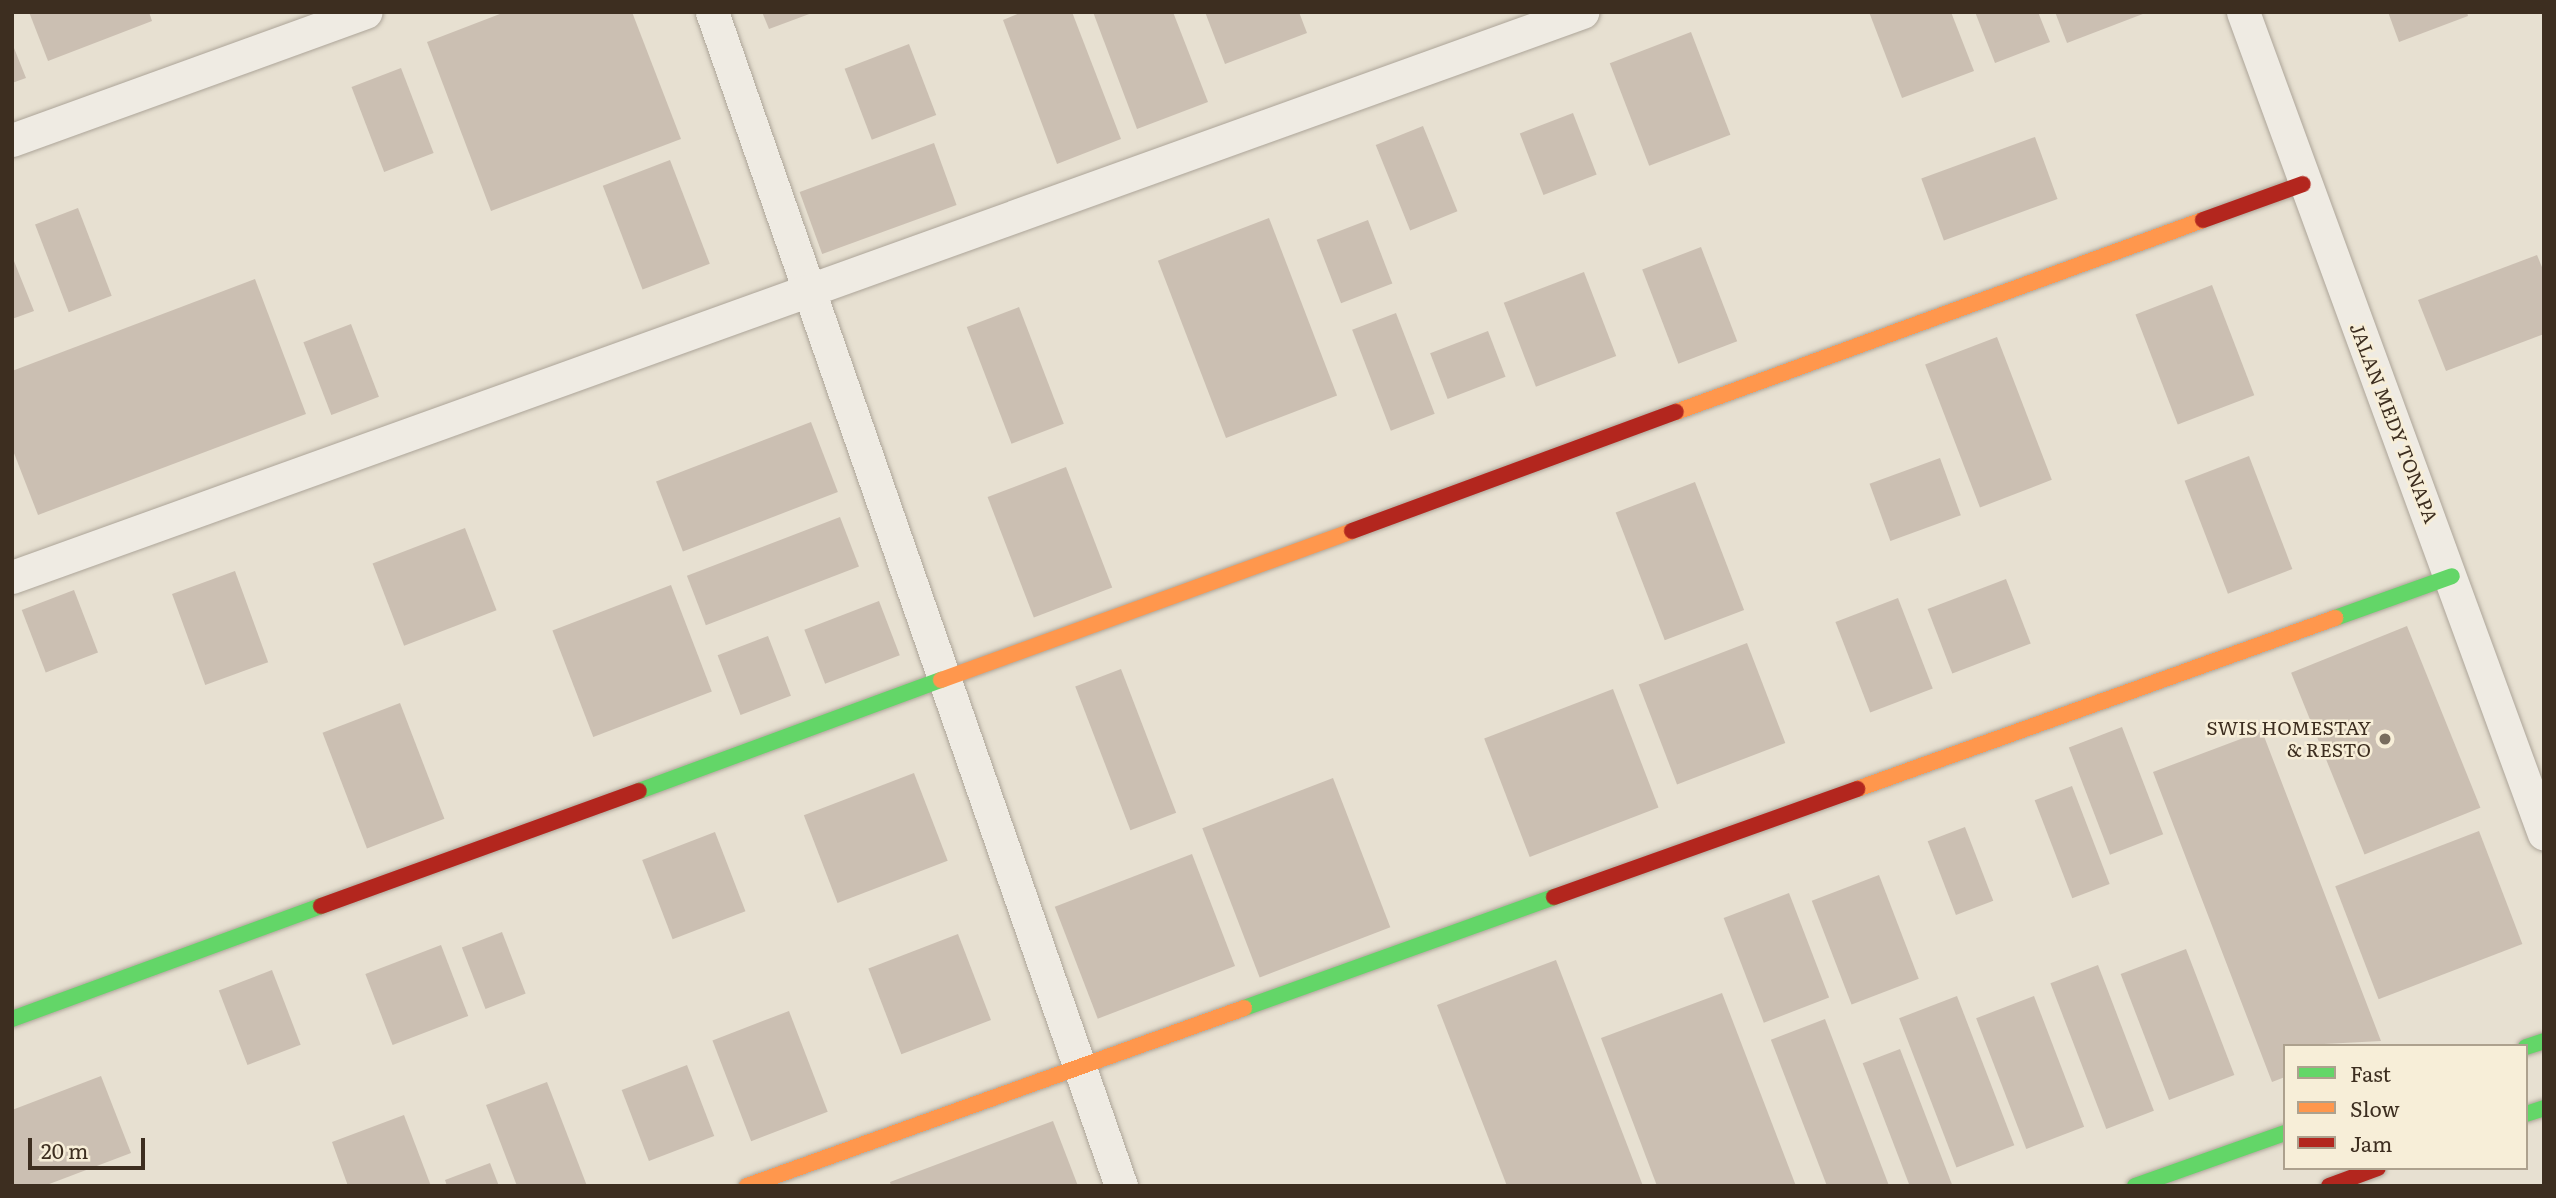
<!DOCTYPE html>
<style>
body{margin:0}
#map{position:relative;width:2556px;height:1198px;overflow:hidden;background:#e7e0d1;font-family:Literata,serif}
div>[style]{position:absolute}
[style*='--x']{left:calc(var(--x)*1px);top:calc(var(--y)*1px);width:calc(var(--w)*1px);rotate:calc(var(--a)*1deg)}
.building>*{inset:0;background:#cbbfb2;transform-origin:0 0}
.roads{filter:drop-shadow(0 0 2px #ada599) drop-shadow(0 0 2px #ada599)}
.street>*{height:33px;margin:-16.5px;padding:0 16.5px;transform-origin:16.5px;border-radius:16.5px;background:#efebe3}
.fast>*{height:16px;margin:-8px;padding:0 8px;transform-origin:8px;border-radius:8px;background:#63d668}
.slow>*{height:16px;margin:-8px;padding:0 8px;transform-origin:8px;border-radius:8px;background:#ff974d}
.jam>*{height:16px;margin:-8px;padding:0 8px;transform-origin:8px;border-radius:8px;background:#b3261e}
.dots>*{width:19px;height:19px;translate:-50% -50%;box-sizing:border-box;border:4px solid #f7eed8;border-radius:50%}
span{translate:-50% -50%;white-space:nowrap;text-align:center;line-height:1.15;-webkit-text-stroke:5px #f7eed8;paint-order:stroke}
.street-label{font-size:19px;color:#3d2e20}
.poi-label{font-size:19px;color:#3d2e20}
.right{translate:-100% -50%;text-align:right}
.frame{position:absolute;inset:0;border:14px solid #3d2e20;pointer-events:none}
.legend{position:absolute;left:2283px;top:1044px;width:245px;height:126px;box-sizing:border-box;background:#f7eed8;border:2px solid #ada18e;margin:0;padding:9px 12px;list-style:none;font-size:21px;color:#3d2e20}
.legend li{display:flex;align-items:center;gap:14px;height:35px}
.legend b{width:35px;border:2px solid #ada18e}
.scale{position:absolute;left:28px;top:1138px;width:117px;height:32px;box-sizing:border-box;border:4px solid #3d2e20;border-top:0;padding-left:9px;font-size:21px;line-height:24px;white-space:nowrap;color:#3d2e20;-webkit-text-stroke:5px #f7eed8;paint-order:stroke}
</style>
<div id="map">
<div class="building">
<div style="clip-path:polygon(29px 12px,149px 12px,152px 21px,48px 61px)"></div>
<div style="clip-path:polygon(505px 12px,632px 12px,681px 139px,491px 211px,427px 42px)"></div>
<div style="clip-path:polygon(762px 12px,812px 12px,812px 13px,769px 29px)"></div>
<div style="clip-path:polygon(1022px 12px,1072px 12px,1121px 139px,1057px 164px,1003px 20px)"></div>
<div style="clip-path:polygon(1093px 12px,1173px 12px,1208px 102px,1137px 129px)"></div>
<div style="clip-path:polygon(1205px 12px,1299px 12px,1307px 33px,1225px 64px)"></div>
<div style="clip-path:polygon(1869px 12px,1951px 12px,1974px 71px,1902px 98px)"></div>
<div style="clip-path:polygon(1975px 12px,2038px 12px,2050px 42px,1995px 63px)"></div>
<div style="clip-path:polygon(2055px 12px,2148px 12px,2067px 43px)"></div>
<div style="clip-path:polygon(2388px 12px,2467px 12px,2468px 16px,2399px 42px)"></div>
<div style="left:1691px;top:32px;width:110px;height:87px;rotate:69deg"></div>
<div style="clip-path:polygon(12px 43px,26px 78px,12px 83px)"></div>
<div style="left:909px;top:44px;width:76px;height:69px;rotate:69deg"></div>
<div style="left:401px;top:68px;width:91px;height:53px;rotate:69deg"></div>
<div style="left:1573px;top:113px;width:66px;height:57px;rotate:69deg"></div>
<div style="left:1423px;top:126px;width:92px;height:51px;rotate:68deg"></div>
<div style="left:2035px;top:137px;width:66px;height:121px;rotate:70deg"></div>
<div style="left:934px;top:143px;width:66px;height:143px;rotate:70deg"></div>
<div style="left:670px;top:160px;width:111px;height:72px;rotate:69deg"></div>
<div style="left:78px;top:208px;width:94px;height:46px;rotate:69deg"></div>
<div style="left:1269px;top:218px;width:190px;height:119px;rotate:69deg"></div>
<div style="left:1368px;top:220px;width:68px;height:55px;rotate:69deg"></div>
<div style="left:1701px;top:247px;width:101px;height:63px;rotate:69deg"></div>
<div style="clip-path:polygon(2537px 255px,2544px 272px,2544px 334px,2446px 371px,2418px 300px)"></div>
<div style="clip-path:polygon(12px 256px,34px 311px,12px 319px)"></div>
<div style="left:1584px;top:272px;width:90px;height:86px;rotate:69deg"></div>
<div style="clip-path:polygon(255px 279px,306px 414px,38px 515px,12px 448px,12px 371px)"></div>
<div style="left:2212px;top:285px;width:118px;height:82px;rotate:69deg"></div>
<div style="left:1019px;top:307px;width:125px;height:56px;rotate:69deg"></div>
<div style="left:1396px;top:313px;width:108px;height:47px;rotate:69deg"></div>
<div style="left:351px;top:324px;width:78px;height:51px;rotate:69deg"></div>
<div style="left:1488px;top:331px;width:49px;height:62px;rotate:69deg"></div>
<div style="left:1997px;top:337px;width:153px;height:77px;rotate:69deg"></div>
<div style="left:811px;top:422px;width:75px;height:166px;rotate:69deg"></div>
<div style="left:2249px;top:456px;width:121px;height:69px;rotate:69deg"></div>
<div style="left:1940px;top:458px;width:61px;height:75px;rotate:70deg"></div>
<div style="left:1066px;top:467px;width:129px;height:84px;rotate:69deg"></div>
<div style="left:1695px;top:482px;width:137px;height:85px;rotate:69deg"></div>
<div style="left:840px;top:517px;width:53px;height:164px;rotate:69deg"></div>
<div style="left:465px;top:528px;width:88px;height:99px;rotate:69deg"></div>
<div style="left:235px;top:571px;width:97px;height:67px;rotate:70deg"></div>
<div style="left:2006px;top:579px;width:69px;height:84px;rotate:69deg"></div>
<div style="left:671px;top:585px;width:114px;height:127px;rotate:69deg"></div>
<div style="left:74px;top:590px;width:67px;height:56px;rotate:69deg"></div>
<div style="left:1898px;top:598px;width:97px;height:67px;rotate:69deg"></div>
<div style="left:879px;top:601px;width:58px;height:80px;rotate:69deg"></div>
<div style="left:2407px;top:626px;width:196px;height:125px;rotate:68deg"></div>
<div style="left:768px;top:636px;width:64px;height:54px;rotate:69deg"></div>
<div style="left:1747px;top:643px;width:107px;height:116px;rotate:69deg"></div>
<div style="left:1121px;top:669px;width:154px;height:49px;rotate:69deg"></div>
<div style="left:1613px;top:689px;width:127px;height:138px;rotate:69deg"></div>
<div style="left:400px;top:703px;width:124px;height:83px;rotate:69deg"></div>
<div style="left:2122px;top:727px;width:115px;height:57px;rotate:69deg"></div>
<div style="clip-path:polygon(2262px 731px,2381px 1041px,2285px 1046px,2285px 1077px,2272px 1082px,2153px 772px)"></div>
<div style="left:914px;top:773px;width:94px;height:118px;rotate:69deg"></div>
<div style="left:1333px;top:778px;width:160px;height:140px;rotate:69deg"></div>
<div style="left:2072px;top:786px;width:105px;height:40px;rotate:69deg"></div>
<div style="left:1965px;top:827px;width:79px;height:40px;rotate:69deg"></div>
<div style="left:2479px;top:831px;width:121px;height:154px;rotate:69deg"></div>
<div style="left:715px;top:832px;width:85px;height:78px;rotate:69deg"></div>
<div style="left:1192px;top:854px;width:120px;height:147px;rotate:69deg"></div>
<div style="left:1879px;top:875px;width:111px;height:72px;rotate:69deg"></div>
<div style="left:1789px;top:893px;width:112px;height:70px;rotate:69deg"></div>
<div style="left:502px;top:932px;width:66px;height:43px;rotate:69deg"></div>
<div style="left:958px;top:934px;width:92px;height:96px;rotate:69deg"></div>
<div style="left:441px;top:945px;width:76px;height:81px;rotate:69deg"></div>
<div style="left:2186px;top:949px;width:135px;height:70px;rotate:69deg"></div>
<div style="clip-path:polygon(1556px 960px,1643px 1186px,1507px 1186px,1437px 1005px)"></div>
<div style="left:2098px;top:965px;width:156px;height:51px;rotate:69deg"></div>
<div style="left:272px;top:970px;width:80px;height:57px;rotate:69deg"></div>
<div style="clip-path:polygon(1722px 993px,1796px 1186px,1657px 1186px,1601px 1038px)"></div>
<div style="left:1957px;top:996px;width:160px;height:62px;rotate:69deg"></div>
<div style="left:2034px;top:996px;width:140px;height:62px;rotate:69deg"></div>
<div style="left:789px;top:1011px;width:108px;height:82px;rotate:69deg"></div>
<div style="left:1825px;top:1019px;width:179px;height:58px;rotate:69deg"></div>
<div style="left:1900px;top:1049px;width:147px;height:40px;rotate:69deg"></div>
<div style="left:687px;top:1065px;width:76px;height:70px;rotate:69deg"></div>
<div style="clip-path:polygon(101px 1076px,131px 1153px,44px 1186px,12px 1186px,12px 1110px)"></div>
<div style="clip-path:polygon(547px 1082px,587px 1186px,517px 1186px,486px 1105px)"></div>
<div style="clip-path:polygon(404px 1115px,431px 1186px,348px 1186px,332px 1142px)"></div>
<div style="clip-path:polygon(1053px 1121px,1078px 1186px,891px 1186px,890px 1182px)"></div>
<div style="clip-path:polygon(490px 1163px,499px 1186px,447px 1186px,445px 1180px)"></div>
</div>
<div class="roads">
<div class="street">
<div style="--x:712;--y:12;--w:1243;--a:70.79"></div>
<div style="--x:2243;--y:12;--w:875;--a:69.89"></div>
<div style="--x:12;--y:140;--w:376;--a:-19.9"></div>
<div style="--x:12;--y:577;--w:1669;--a:-19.79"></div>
</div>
<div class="fast">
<div style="--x:2335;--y:618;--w:124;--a:-19.7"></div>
<div style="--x:639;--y:791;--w:322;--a:-20.2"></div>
<div style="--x:1244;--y:1008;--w:329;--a:-19.7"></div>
<div style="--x:12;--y:1019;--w:329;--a:-20.1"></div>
<div style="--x:2526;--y:1047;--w:19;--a:-18"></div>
<div style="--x:2526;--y:1114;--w:19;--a:-18"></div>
<div style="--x:2135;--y:1186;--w:159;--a:-19.5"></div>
</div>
<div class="slow">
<div style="--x:1676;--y:412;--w:561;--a:-20.02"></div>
<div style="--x:941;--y:680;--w:437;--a:-19.9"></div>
<div style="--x:1857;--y:789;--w:508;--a:-19.68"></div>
<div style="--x:747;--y:1186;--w:528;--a:-19.7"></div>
</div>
<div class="jam">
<div style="--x:2203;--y:220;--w:106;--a:-19.8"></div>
<div style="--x:1352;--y:531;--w:345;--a:-20.2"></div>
<div style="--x:1554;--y:897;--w:322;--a:-19.6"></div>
<div style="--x:321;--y:906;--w:338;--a:-19.9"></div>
<div style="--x:2329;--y:1186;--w:52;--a:-20.2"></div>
</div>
</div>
<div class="dots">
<div style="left:2385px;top:739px;background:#786c5e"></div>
</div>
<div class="street-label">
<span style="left:2394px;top:423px;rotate:69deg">JALAN MEDY TONAPA</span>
</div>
<div class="poi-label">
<span class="right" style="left:2371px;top:739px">SWIS HOMESTAY<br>&amp; RESTO</span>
</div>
<div class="frame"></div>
<ul class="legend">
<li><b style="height:9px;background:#63d668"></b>Fast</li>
<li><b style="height:9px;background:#ff974d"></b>Slow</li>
<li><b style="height:9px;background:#b3261e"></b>Jam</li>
</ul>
<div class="scale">20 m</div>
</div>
